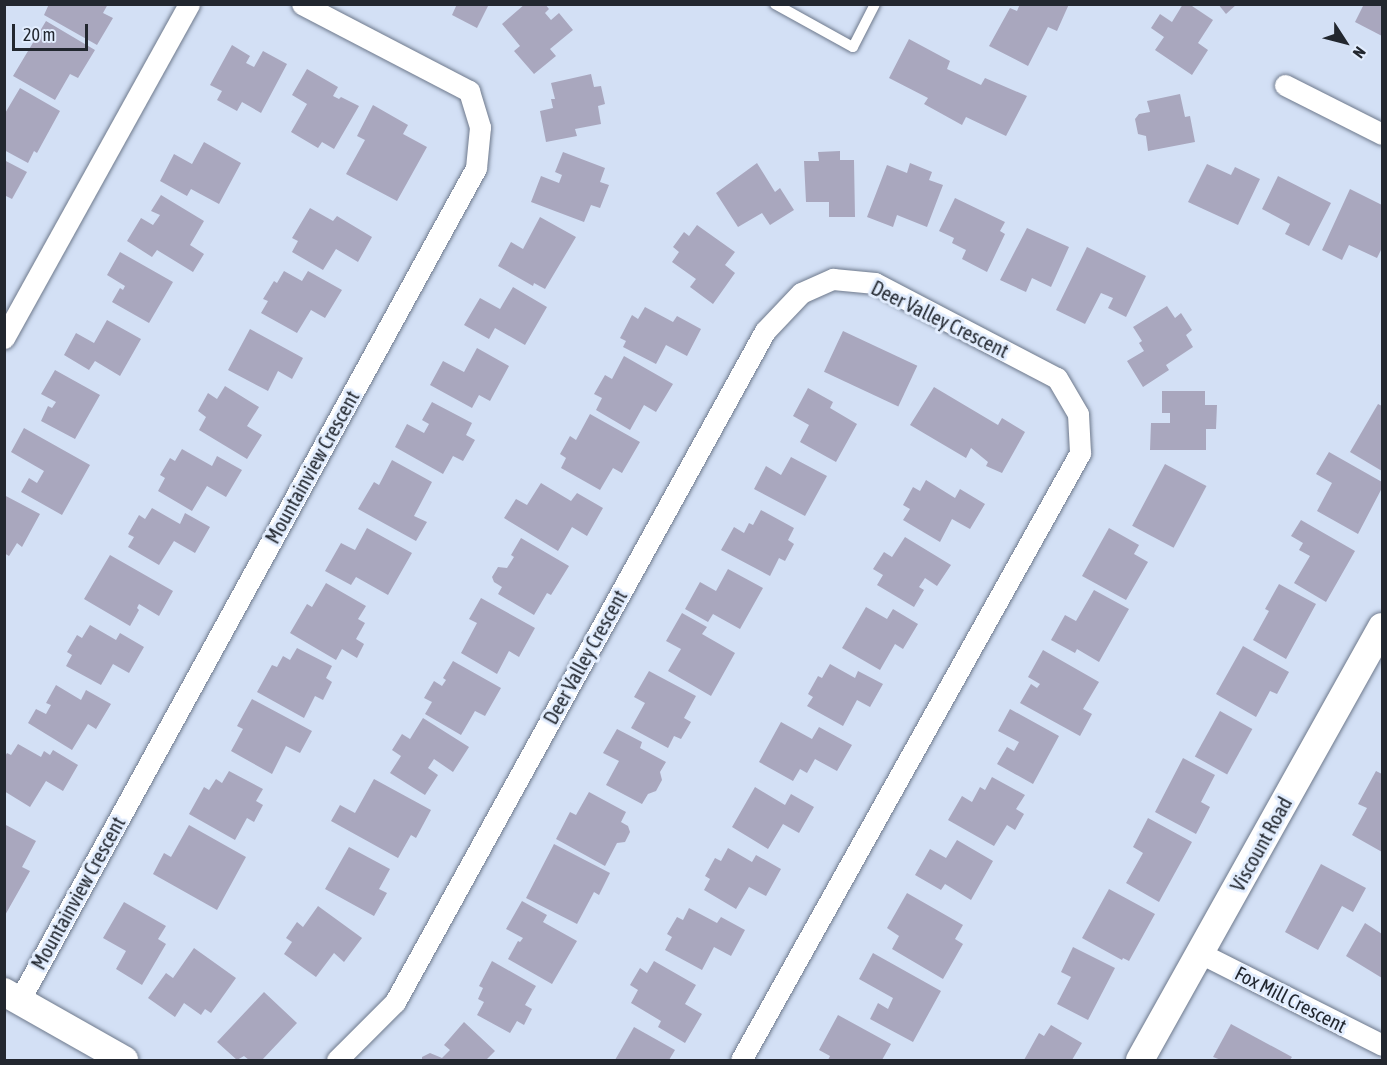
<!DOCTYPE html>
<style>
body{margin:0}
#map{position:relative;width:1387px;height:1065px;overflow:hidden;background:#d3e0f5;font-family:"Asap Condensed",sans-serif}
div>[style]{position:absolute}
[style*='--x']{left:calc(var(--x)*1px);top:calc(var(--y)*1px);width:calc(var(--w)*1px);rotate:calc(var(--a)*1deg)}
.building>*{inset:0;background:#a9a7be;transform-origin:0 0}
.roads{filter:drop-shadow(0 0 2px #6e798c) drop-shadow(0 0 2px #6e798c)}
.lane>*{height:10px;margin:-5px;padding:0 5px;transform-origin:5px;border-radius:5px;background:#fff}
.street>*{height:21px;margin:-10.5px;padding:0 10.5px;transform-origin:10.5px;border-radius:10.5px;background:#fff}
.secondary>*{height:28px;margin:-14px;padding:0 14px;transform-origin:14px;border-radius:14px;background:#fff}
span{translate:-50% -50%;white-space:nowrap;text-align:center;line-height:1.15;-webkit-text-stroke:6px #e2edfe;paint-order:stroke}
.street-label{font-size:20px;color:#22272f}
.frame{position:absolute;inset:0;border:6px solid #22272f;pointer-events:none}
.north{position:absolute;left:1315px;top:12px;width:60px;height:60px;-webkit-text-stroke:4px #e2edfe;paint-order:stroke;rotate:126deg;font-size:16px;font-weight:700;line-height:24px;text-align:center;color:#22272f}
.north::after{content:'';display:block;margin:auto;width:21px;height:27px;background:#22272f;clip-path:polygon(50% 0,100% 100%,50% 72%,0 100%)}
.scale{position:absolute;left:12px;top:24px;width:76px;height:27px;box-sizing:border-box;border:3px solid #22272f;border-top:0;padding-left:8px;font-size:18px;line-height:21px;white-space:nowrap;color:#22272f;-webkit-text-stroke:4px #e2edfe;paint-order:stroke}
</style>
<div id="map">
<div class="building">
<div style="clip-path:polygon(49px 4px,108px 4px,103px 13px,113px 18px,97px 45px,44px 15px)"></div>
<div style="clip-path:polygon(457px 4px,489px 4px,477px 28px,452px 15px)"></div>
<div style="clip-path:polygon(525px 4px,545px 4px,549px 9px,545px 13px,551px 20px,559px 13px,573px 30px,550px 49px,556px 56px,534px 74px,514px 51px,520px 46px,502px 24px)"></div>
<div style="clip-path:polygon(1020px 4px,1069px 4px,1057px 31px,1048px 27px,1028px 66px,989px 46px,1010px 8px,1017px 11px)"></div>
<div style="clip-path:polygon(1183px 4px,1189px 4px,1213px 20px,1198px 43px,1208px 50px,1192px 75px,1155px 50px,1164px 37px,1151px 28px,1160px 14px,1172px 22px)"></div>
<div style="clip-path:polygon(1218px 4px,1237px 4px,1226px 14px)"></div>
<div style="clip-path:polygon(1364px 4px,1382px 4px,1382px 36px,1355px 22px)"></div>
<div style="clip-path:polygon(46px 21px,95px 50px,78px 78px,70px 74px,55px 100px,13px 76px)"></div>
<div style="clip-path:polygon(909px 39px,950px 61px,947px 69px,981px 85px,985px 78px,1027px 96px,1006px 136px,966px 117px,962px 125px,924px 104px,928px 98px,889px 78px)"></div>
<div style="clip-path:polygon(232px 45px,250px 56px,246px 63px,254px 67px,263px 51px,287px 64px,261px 113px,242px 102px,237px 111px,217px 100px,222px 91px,210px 85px)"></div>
<div style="clip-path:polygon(307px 69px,338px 87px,333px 96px,339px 99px,341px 97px,359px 106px,334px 149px,322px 142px,318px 148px,291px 132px,307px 104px,292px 95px)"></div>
<div style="clip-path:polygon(591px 74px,594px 87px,601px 86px,605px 104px,598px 106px,601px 124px,575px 129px,577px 136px,546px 142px,540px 111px,553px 108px,551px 99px,555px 99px,551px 83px)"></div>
<div style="clip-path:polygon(20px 88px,60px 111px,37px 153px,34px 151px,28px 163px,4px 150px,4px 115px)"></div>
<div style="clip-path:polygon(1180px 94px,1185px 117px,1190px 116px,1195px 142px,1148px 151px,1146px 136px,1138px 134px,1135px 119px,1139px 114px,1150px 112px,1147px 101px)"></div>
<div style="clip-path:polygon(373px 105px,408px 125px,403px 134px,427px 147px,397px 201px,346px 174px,365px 140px,357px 136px)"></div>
<div style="clip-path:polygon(204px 142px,241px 163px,219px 204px,191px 189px,187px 196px,160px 181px,174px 154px,192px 164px)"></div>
<div style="clip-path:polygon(840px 151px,840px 160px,854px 160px,855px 217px,829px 217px,829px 202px,806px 202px,804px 161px,819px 161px,818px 152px)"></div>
<div style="clip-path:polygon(563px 152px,605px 168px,600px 182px,609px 185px,600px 208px,591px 205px,584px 222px,531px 202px,541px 176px,559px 183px,562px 175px,555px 172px)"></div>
<div style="clip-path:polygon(4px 160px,27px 172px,12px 199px,4px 195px)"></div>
<div style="clip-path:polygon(757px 163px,775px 192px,780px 188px,794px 210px,770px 225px,762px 213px,738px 227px,716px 193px)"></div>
<div style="clip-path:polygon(910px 163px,932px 172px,929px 180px,943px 185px,927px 227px,897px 215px,893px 227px,867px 217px,887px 165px,907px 173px)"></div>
<div style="clip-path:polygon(1207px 164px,1231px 175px,1235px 167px,1260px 179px,1238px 225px,1188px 202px)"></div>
<div style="clip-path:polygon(1278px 176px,1331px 203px,1309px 246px,1285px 234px,1290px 224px,1262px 209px)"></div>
<div style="clip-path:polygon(1350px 189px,1382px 205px,1382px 248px,1377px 258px,1349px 245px,1342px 260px,1322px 250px)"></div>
<div style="clip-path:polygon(161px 195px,204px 221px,190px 245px,204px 254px,193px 272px,157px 250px,152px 257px,127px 241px,141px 218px,153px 225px,160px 215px,151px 211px)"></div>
<div style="clip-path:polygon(955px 198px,1005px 222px,1000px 231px,1005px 234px,987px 272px,962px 259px,966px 250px,952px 243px,954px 238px,939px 231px)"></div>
<div style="clip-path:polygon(310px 208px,333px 221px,337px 216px,372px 237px,358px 262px,336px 249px,323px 270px,292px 252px,298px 241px,292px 238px)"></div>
<div style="clip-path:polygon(540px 217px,576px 237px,545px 289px,534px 283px,533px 286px,498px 266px,511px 242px,523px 249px)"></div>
<div style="clip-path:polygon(697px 225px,735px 252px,725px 265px,735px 273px,713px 304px,690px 287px,696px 279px,672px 262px,679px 252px,673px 247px,684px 232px,689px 236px)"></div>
<div style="clip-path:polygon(1027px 228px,1069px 247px,1051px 287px,1032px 278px,1026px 292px,1000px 280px)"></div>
<div style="clip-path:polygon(1087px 247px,1146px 276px,1126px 317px,1108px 308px,1113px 298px,1101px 293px,1085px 324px,1056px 310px)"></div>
<div style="clip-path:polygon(120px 252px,173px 282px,149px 323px,112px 302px,120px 288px,123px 290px,125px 286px,107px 275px)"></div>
<div style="clip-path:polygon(284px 271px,302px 281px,308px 271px,342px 290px,325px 318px,311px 310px,297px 333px,261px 313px,268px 301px,263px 299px,274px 281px,277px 283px)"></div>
<div style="clip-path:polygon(513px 287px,547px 307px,525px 345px,495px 328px,489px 339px,464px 325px,480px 298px,500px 309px)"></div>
<div style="clip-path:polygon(1167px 306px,1175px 318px,1181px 313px,1192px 330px,1186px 335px,1193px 347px,1166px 365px,1169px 370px,1143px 387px,1127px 361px,1144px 351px,1139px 343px,1142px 341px,1133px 327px)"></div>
<div style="clip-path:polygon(645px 307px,673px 322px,677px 316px,701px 329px,687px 356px,666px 345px,656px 364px,623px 347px,626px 341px,620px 338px,632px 315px,638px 319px)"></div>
<div style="clip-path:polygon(107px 320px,141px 339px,120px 376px,95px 361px,89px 370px,64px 355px,76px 333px,94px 343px)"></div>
<div style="clip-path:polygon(250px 329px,303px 358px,292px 379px,278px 371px,268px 391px,228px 370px)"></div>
<div style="left:843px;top:331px;width:82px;height:45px;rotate:25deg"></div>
<div style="clip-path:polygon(477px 348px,509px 366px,490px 401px,479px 395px,472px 408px,430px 385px,443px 361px,464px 372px)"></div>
<div style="clip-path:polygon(624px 356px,673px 384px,656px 412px,644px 405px,630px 430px,596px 410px,602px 398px,594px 394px,605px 375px,612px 379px)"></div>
<div style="clip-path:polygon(55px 370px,100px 395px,75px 439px,41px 421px,48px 406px,52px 408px,56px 402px,41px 394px)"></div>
<div style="clip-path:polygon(225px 386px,259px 407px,247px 426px,262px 435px,247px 459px,199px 430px,206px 417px,198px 411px,208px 393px,217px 399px)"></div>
<div style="clip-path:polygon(934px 387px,998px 425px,1002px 418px,1025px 432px,1002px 473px,986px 466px,988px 462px,971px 448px,966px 458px,910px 425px)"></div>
<div style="clip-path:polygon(808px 388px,833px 402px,830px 408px,857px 424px,836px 462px,800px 442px,809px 425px,793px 416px)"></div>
<div style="clip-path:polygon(1162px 391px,1205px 391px,1205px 405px,1217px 405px,1216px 429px,1206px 429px,1206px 450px,1150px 450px,1151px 423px,1170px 423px,1170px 413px,1162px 413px)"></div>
<div style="clip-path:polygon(432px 402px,472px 423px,466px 435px,475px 440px,463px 461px,453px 456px,443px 474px,395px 447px,407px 424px,424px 433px,429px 424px,422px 420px)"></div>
<div style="clip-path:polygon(1378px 404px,1382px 406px,1382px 471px,1350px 452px)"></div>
<div style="clip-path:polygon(590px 414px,640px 442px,622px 473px,613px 468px,600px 490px,561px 468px,566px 458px,560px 454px,570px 436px,576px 440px)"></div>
<div style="clip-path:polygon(24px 428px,90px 465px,62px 515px,21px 492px,29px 478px,37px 483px,44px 471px,11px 452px)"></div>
<div style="clip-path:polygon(182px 449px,212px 466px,217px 456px,242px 470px,226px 497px,207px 486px,192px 511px,158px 491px,165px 478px,160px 475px,170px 458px,175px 461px)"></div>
<div style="clip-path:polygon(1329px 452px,1382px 482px,1382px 488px,1358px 534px,1317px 511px,1332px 483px,1316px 474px)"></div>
<div style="clip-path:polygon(791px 457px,827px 476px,805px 516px,754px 489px,766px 466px,781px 475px)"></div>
<div style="clip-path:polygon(392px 460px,432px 482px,414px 516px,427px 522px,416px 541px,358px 509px,374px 482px,379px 485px)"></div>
<div style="left:1165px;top:464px;width:47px;height:70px;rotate:28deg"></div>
<div style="clip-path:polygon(926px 480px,955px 498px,960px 489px,985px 504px,970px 529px,952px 519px,940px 542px,903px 520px,910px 509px,903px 505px,913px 487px,920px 491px)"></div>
<div style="clip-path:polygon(541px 483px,571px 501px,577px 493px,603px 508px,587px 536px,572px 527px,558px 551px,504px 518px,516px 499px,527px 505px)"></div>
<div style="clip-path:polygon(4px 495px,40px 514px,22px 547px,17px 543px,9px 556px,4px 553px)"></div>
<div style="clip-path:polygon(152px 508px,180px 524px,185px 513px,210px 527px,195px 553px,174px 541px,159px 565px,128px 547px,134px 537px,128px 534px,139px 515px,145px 519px)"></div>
<div style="clip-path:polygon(761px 510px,794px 528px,788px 540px,794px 544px,785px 561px,779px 558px,770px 576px,721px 550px,734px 527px,744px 533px,749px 523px,753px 525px)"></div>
<div style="clip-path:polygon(1301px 520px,1355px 551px,1326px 602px,1294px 583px,1310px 556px,1299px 550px,1303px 543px,1291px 536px)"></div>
<div style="clip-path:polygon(367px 528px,412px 553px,388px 595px,356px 577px,351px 585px,325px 571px,341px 543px,355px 550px)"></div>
<div style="clip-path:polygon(1109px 528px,1139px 545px,1134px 554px,1148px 562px,1126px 600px,1082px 576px)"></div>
<div style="clip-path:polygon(905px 537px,951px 565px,937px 586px,925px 578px,919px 587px,924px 590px,914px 607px,877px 585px,883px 575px,873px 569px,884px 552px,892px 557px)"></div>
<div style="clip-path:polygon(521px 538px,569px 566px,551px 595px,547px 593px,534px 615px,498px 594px,502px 587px,494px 582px,492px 577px,498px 567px,507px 568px,514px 557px,511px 555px)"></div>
<div style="clip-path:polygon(110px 555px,173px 591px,159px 616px,139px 604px,137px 608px,139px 610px,130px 626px,84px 599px)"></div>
<div style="clip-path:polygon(728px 569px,763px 588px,740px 629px,713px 614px,708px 622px,685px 609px,700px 582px,716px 591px)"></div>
<div style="clip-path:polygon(326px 583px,366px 606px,358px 619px,365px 623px,356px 639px,364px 644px,357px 658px,342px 649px,336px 660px,290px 633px,307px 604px,312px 607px)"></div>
<div style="clip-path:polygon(1279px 584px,1316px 604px,1286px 659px,1253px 640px,1269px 611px,1265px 609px)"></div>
<div style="clip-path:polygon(1094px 590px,1129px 609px,1099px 662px,1077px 649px,1075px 653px,1051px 640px,1065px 615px,1076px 621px)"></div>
<div style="clip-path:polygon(481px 598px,535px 628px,519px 657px,509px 651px,497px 674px,461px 653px,477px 623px,469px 619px)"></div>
<div style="clip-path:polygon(866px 607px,887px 619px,893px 609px,918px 624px,903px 649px,895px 644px,880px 670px,842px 648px)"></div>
<div style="clip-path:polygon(682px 613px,707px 627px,702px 634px,735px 653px,711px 696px,668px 671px,681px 649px,666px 641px)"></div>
<div style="clip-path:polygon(90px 625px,116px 640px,120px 633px,144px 647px,129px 673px,113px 664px,101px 685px,66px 666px,72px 655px,67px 652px,77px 635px,82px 638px)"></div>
<div style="clip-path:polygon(1243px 646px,1289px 672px,1277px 694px,1270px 691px,1256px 717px,1216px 694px)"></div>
<div style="clip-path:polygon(297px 648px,332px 666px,326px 678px,332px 682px,323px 700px,315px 696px,304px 718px,257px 692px,272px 665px,277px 667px,283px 656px,290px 660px)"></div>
<div style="clip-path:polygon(1043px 650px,1099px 682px,1083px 709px,1092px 714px,1080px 736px,1020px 703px,1031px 684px,1037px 688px,1040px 684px,1028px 677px)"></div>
<div style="clip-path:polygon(453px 661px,501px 688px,485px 716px,475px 711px,461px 735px,425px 714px,432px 702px,424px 698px,434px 681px,442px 686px,446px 680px,443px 678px)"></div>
<div style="clip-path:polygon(830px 664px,855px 678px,858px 671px,883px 684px,870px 707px,857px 700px,843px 726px,807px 706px,813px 697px,808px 694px,818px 676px,822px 678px)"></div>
<div style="clip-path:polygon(649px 671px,696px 696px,684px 718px,691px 722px,681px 739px,674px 736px,668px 748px,631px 728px,645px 703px,634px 697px)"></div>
<div style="clip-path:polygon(56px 685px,81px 700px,86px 690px,111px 704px,96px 729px,88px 724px,72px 750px,28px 723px,36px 709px,46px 714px,51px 705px,46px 703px)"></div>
<div style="clip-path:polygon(252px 699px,312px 731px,300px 753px,286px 746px,272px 774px,231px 751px,243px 729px,237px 726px)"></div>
<div style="clip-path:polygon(1010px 709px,1059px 736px,1033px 784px,997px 764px,1007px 747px,1014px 751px,1019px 742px,998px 731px)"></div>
<div style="left:1220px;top:711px;width:37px;height:52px;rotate:29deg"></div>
<div style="clip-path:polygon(423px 718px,469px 747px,453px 772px,434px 759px,428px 768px,438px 775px,425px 795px,390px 773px,401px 756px,392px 750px,402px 734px,410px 739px)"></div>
<div style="clip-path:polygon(781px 722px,812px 739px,819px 727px,852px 745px,837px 771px,815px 759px,807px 773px,800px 769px,793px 781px,759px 762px)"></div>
<div style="clip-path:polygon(617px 729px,642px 742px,640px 748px,666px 762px,660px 772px,662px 780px,656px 791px,648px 794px,642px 804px,606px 785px,619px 761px,603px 753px)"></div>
<div style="clip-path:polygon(18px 744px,41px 757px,44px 751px,50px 755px,53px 750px,78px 765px,63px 791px,46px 781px,30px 807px,4px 791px,4px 758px,7px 753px,11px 755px)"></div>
<div style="clip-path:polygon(1183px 758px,1215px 775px,1201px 802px,1210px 807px,1196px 834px,1155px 812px)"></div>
<div style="clip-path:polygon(229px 771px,263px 789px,256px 801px,263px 805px,254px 822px,247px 818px,235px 840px,189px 814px,204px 787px,209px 790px,216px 779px,222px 783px)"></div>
<div style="clip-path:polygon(1376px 771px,1382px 774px,1382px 852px,1352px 835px,1367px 808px,1358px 804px)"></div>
<div style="clip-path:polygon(992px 777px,1025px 795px,1016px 809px,1024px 814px,1015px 830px,1007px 825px,994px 846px,948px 820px,962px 796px,972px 802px,980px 787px,985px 790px)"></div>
<div style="clip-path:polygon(374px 779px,431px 810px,416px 838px,411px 835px,398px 858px,331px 821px,340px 805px,355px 813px)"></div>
<div style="clip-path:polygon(755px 787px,785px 805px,791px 794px,814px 807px,799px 833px,783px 824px,768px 849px,732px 827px)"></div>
<div style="clip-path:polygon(589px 792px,626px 812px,621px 822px,628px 826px,630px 832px,625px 842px,617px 843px,605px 866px,556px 839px,570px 812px,576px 815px)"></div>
<div style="clip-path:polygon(1148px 818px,1192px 842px,1159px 902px,1126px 883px,1143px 853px,1133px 847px)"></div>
<div style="clip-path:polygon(4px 824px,36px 841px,22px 867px,30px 871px,4px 917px)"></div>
<div style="clip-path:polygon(189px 825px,246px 857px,217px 910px,153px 874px,164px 853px,171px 857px)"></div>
<div style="clip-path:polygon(957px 840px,993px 861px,971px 900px,945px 884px,941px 890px,915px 875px,930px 849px,946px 858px)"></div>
<div style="clip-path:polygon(554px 844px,610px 873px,599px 895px,594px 892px,577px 924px,526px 898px)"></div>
<div style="clip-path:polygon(349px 847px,390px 869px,379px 889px,387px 893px,374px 916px,325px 889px)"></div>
<div style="clip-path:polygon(728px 848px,752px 862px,756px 855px,781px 869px,766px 896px,749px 887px,736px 909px,704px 890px,710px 879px,705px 876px,715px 858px,721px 861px)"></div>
<div style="clip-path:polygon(1321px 864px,1366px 888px,1353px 912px,1342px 906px,1318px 950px,1285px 932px)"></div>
<div style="clip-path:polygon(1109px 889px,1155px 914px,1129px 961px,1123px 958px,1122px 960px,1082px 938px)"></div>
<div style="clip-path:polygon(907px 893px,963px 925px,955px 939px,963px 944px,943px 979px,892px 949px,899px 936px,887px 928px)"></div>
<div style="clip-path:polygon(522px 901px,547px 915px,543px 922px,577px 941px,552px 984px,508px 959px,518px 941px,520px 942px,523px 938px,506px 929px)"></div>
<div style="clip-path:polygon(124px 902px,166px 926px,158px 939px,166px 944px,142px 985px,116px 969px,126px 951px,103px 938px)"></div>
<div style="clip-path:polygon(318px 906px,362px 938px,344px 962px,334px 953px,316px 977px,284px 954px,292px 942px,286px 938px,297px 922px,303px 927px)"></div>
<div style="clip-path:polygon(689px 908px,717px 923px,721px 917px,745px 930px,731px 956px,714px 947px,702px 970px,665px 950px,672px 937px,667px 934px,677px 917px,683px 920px)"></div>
<div style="clip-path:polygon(1365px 923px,1382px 934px,1382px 978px,1346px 956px)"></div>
<div style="clip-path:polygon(1073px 947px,1115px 968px,1088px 1020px,1057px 1004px,1071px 977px,1061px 972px)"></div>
<div style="clip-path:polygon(194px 948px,236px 978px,211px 1013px,205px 1009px,201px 1015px,184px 1003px,175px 1017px,148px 998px,166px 973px,173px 978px)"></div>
<div style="clip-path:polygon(873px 953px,941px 991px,913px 1042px,870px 1019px,878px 1003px,888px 1009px,893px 998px,859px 979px)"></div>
<div style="clip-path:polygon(492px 961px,536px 986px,525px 1005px,532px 1009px,524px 1025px,517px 1021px,510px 1033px,477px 1015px,484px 1002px,478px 999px,483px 988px,479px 986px)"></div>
<div style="clip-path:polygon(654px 961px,696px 985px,685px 1004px,702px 1014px,685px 1043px,658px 1027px,661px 1021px,631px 1003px,638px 990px,630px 985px,640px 968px,647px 973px)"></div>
<div style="clip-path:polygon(264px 992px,297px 1023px,262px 1060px,249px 1060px,244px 1056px,237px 1060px,217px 1042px)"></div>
<div style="clip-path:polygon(838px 1015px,891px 1044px,882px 1060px,828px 1060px,830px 1056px,819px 1050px)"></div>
<div style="clip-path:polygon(464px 1022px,495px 1051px,486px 1060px,422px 1060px,422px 1057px,430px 1053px,442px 1058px,450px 1050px,444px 1045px)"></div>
<div style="clip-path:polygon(1231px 1024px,1292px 1057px,1290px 1060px,1221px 1060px,1213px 1057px)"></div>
<div style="clip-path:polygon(1051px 1025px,1082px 1043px,1072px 1060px,1024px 1060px,1039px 1033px,1044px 1036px)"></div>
<div style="clip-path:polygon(634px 1027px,675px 1050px,669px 1060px,615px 1060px)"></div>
</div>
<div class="roads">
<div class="lane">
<div style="--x:775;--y:4;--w:89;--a:28.9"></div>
<div style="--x:853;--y:47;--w:48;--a:-62.9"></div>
</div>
<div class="street">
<div style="--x:1285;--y:85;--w:109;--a:26.8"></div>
<div style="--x:4;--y:338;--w:382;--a:-61"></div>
<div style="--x:1200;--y:953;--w:204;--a:26.8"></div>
<div style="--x:19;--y:1001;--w:950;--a:-61.25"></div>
<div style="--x:476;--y:168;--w:41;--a:-84.4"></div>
<div style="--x:480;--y:127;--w:38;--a:-107"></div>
<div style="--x:469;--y:91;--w:188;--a:-152.5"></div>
<div style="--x:337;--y:1060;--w:82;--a:-45"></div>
<div style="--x:395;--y:1002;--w:766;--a:-61.13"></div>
<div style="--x:765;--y:331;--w:52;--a:-46.5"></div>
<div style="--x:801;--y:293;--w:35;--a:-24"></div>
<div style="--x:833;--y:279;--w:42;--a:5.4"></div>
<div style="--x:875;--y:283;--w:205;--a:27.6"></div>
<div style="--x:1057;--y:378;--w:42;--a:59.7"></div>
<div style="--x:1078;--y:414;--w:39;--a:87"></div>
<div style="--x:1080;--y:453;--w:695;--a:119.18"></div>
</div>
<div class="secondary">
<div style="--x:4;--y:992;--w:138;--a:29.5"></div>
<div style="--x:1140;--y:1060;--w:496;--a:-60.8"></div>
</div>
</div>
<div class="street-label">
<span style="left:940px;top:319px;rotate:26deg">Deer Valley Crescent</span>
<span style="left:312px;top:467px;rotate:-61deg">Mountainview Crescent</span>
<span style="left:585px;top:657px;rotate:-61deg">Deer Valley Crescent</span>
<span style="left:1261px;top:844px;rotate:-61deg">Viscount Road</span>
<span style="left:78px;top:893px;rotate:-61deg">Mountainview Crescent</span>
<span style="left:1291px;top:999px;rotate:27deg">Fox Mill Crescent</span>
</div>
<div class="frame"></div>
<div class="north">N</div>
<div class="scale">20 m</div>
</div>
